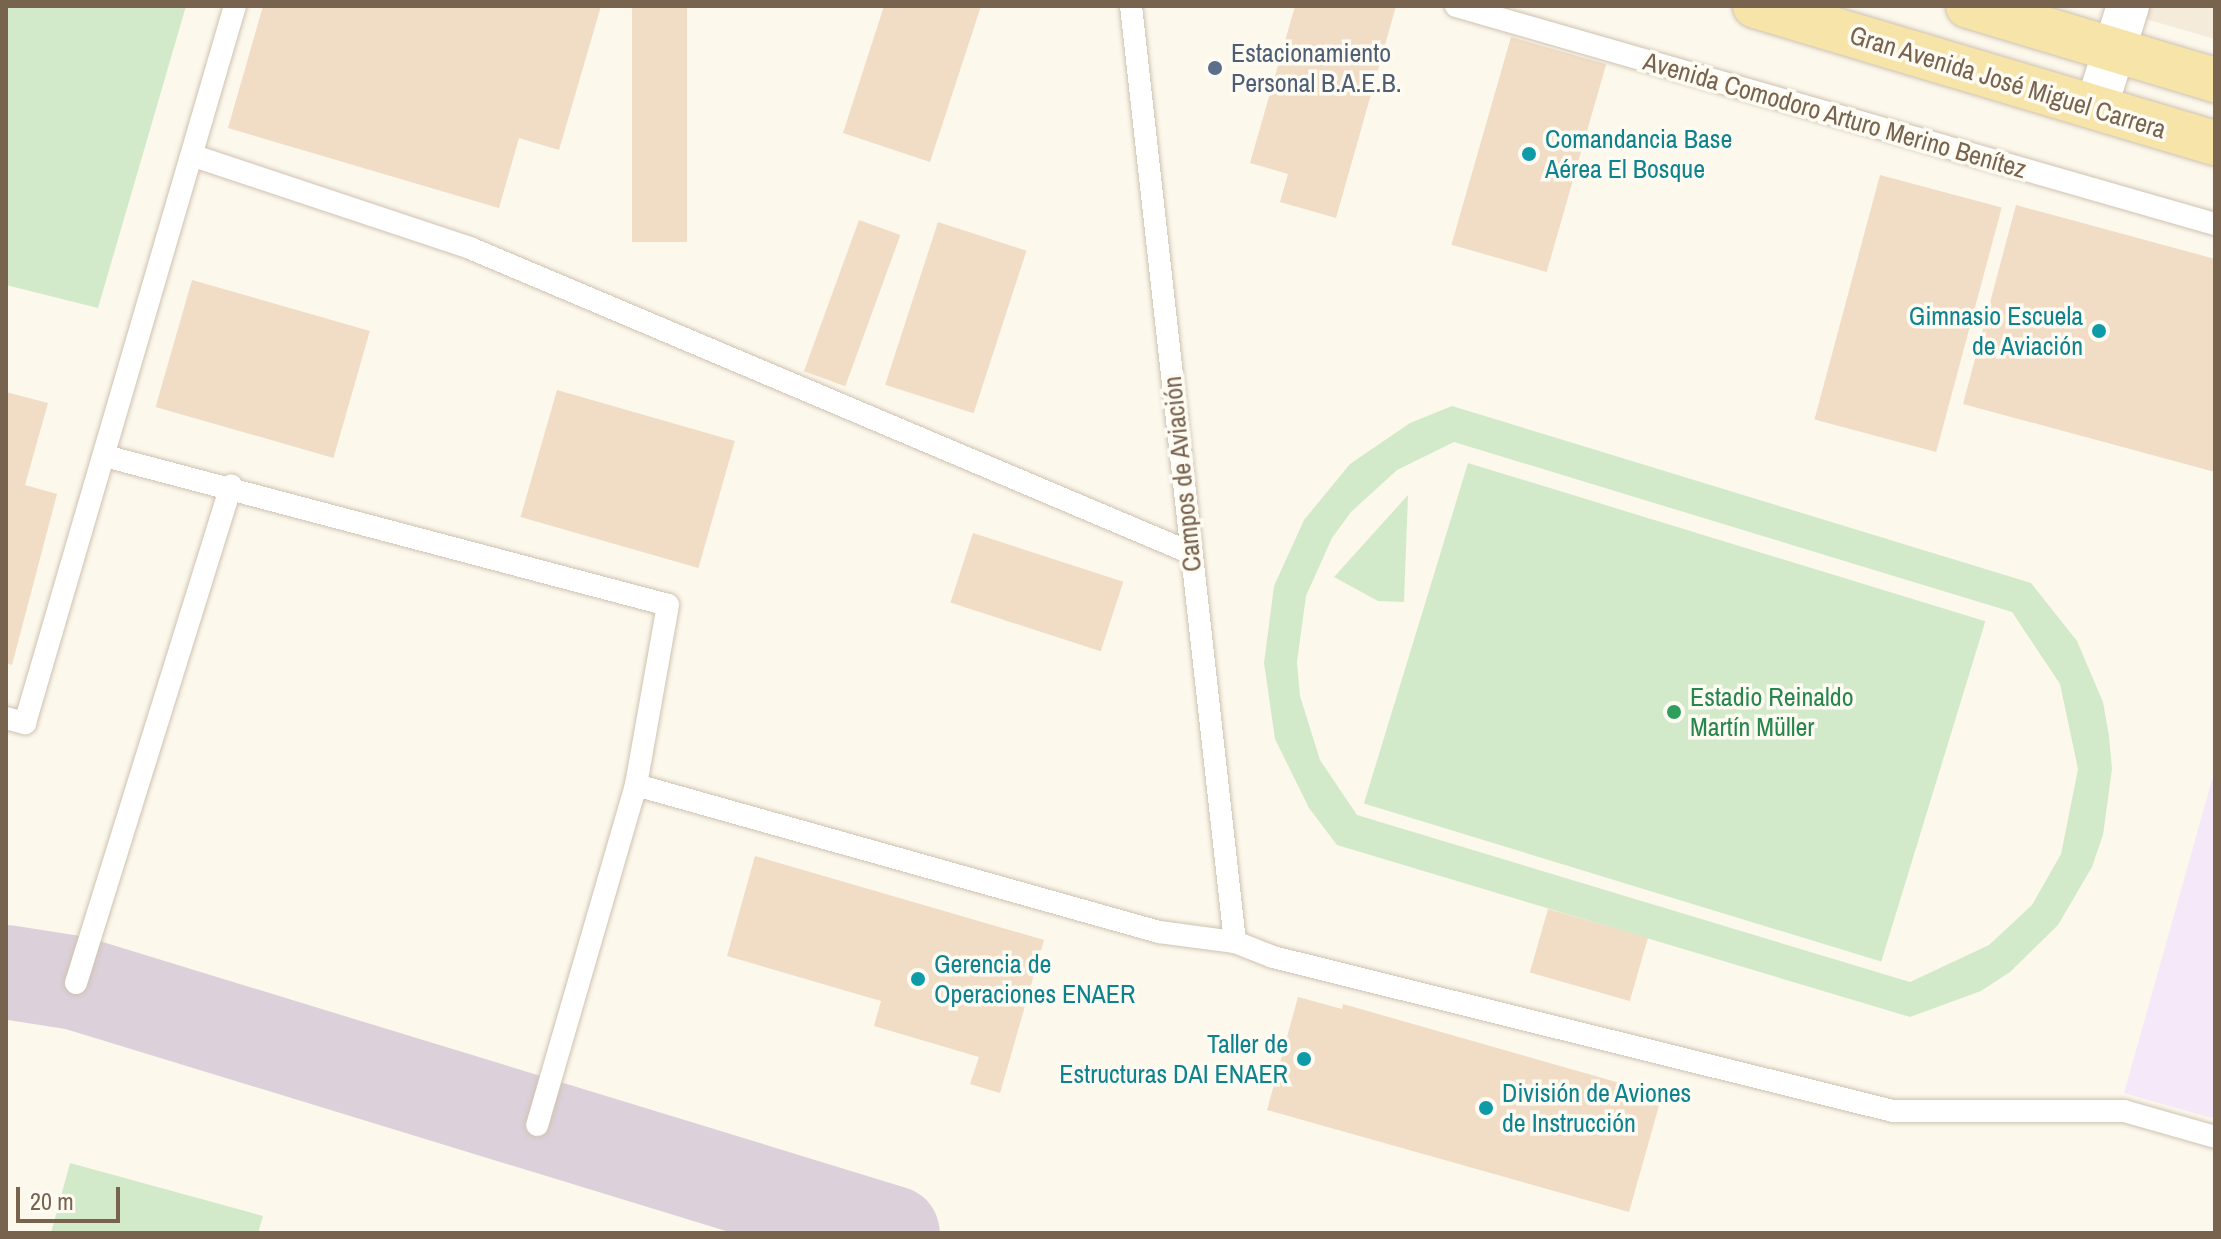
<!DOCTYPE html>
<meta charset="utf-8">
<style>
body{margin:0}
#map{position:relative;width:2221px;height:1239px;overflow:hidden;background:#fcf8ec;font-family:"Archivo Narrow",sans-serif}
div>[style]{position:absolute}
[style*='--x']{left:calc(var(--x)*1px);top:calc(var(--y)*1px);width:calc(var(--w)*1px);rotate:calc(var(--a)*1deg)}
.residential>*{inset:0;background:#f4ebdb}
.education>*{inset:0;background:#f5e9f9}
.green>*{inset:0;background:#d3eaca;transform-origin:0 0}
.taxiway>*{height:94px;margin:-47px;padding:0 47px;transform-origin:47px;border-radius:47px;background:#dcd0da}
.building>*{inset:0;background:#f1dcc5;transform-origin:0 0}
.roads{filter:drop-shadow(0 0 2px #cfc2b1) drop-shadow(0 0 2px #cfc2b1)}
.lane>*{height:22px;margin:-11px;padding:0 11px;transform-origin:11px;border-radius:11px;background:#fff}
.street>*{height:42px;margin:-21px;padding:0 21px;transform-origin:21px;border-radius:21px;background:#fff}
.primary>*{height:44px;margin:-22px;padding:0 22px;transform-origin:22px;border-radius:22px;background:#f7e4a9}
.dots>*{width:22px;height:22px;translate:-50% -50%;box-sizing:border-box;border:4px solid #fefbf3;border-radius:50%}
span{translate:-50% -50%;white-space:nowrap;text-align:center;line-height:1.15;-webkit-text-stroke:7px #fefbf3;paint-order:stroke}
.service-label{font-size:26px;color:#4e5e75}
.left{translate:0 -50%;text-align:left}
.street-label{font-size:26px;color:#78634f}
.culture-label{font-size:26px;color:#0d838f}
.right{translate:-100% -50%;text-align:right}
.leisure-label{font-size:26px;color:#27864d}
.frame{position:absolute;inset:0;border:8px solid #78634f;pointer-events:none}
.scale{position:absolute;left:16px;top:1187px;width:104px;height:36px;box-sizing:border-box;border:4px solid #78634f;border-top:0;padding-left:10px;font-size:24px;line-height:28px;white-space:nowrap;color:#78634f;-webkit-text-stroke:6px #fefbf3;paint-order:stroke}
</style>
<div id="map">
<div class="residential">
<div style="clip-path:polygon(2100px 6px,2215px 6px,2215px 39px)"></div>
</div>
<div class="education">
<div style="clip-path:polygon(2215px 769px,2215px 1119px,2124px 1093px)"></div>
</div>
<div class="green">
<div style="clip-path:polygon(6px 6px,186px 6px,98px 308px,6px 285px)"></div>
<div style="clip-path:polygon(evenodd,1452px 406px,2031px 583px,2077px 641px,2103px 702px,2109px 736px,2112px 769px,2103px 835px,2092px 867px,2058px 925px,2010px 972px,1981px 991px,1910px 1017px,1337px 845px,1309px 808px,1275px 739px,1264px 663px,1274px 586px,1304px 520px,1350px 464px,1410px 423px,1452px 406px,1454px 442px,2012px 612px,2060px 684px,2078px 769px,2061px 854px,2032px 905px,1989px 945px,1910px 982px,1357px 815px,1320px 760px,1300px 696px,1297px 662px,1306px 596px,1332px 538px,1351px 512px,1397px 470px,1454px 442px)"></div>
<div style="left:1468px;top:463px;width:541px;height:356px;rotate:17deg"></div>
<div style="clip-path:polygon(1408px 495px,1404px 602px,1378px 601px,1334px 577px)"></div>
<div style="clip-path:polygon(70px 1163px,263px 1216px,258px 1233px,51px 1233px)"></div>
</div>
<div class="taxiway">
<div style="--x:6;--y:972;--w:71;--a:8.9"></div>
<div style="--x:76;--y:983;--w:854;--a:17.01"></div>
</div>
<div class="building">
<div style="clip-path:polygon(263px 6px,601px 6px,559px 150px,519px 138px,499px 208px,228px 128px)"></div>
<div style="left:632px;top:6px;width:55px;height:236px"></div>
<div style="clip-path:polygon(884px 6px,981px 6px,930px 162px,843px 133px)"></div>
<div style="clip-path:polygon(1295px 6px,1396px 6px,1336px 218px,1280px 202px,1288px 174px,1250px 163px)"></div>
<div style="left:1511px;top:37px;width:99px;height:216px;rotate:16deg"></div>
<div style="left:1880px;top:175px;width:126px;height:253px;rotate:15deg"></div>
<div style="clip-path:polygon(2016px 205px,2215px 259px,2215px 472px,1963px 404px)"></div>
<div style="left:859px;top:220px;width:44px;height:161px;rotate:20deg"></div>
<div style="left:938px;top:222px;width:93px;height:171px;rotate:18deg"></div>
<div style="left:192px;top:280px;width:185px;height:132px;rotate:16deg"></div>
<div style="left:557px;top:390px;width:185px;height:132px;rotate:16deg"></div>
<div style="clip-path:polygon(6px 392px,48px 403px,25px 485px,57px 494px,12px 665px,6px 663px)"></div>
<div style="left:973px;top:533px;width:158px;height:73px;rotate:18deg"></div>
<div style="clip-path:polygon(755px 856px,1044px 940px,1000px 1093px,970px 1084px,979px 1057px,874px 1026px,881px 1001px,727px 956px)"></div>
<div style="left:1548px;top:909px;width:104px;height:66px;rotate:16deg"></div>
<div style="clip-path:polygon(1298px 997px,1342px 1009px,1343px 1004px,1662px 1095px,1629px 1212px,1267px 1110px)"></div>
</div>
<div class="roads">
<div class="lane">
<div style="--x:1131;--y:6;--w:942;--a:83.66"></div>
<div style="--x:1456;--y:6;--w:790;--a:16.03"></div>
<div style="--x:194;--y:156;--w:291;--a:18.4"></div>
<div style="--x:470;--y:248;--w:783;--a:22.93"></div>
<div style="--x:105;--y:456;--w:582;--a:14.82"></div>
<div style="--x:668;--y:605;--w:183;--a:100.1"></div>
<div style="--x:636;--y:785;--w:354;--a:106.2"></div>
<div style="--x:6;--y:718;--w:20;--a:15"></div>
<div style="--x:25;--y:723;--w:747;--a:-73.68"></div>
<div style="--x:636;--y:785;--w:543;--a:15.7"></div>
<div style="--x:1159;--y:932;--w:77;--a:7.5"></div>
<div style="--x:1235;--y:942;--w:41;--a:21.5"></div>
<div style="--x:1273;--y:957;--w:639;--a:13.95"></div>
<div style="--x:1893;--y:1111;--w:231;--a:0"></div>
<div style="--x:2124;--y:1111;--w:95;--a:15.9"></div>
<div style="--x:76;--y:983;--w:521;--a:-72.68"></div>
</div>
<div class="street">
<div style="--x:2096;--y:108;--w:107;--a:-72.6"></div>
</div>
<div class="primary">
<div style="--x:1755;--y:6;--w:480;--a:16.6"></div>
<div style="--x:1968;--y:6;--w:258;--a:16.7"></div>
</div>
</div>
<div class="dots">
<div style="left:1215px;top:68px;background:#5c6f8a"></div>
<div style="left:1529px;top:154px;background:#0f9aa8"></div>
<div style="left:2099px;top:331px;background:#0f9aa8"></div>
<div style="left:1674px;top:712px;background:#2e9e5b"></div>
<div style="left:918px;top:979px;background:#0f9aa8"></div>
<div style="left:1304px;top:1059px;background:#0f9aa8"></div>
<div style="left:1486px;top:1108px;background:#0f9aa8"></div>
</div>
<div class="service-label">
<span class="left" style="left:1231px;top:68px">Estacionamiento<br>Personal B.A.E.B.</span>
</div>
<div class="street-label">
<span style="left:2008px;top:82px;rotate:17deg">Gran Avenida José Miguel Carrera</span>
<span style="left:1835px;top:115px;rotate:16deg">Avenida Comodoro Arturo Merino Benítez</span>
<span style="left:1182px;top:474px;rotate:-96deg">Campos de Aviación</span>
</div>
<div class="culture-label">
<span class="left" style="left:1545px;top:154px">Comandancia Base<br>Aérea El Bosque</span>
<span class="right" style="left:2083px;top:331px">Gimnasio Escuela<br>de Aviación</span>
<span class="left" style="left:934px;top:979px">Gerencia de<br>Operaciones ENAER</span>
<span class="right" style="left:1288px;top:1059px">Taller de<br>Estructuras DAI ENAER</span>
<span class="left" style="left:1502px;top:1108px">División de Aviones<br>de Instrucción</span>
</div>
<div class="leisure-label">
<span class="left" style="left:1690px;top:712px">Estadio Reinaldo<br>Martín Müller</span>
</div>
<div class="frame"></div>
<div class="scale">20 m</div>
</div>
